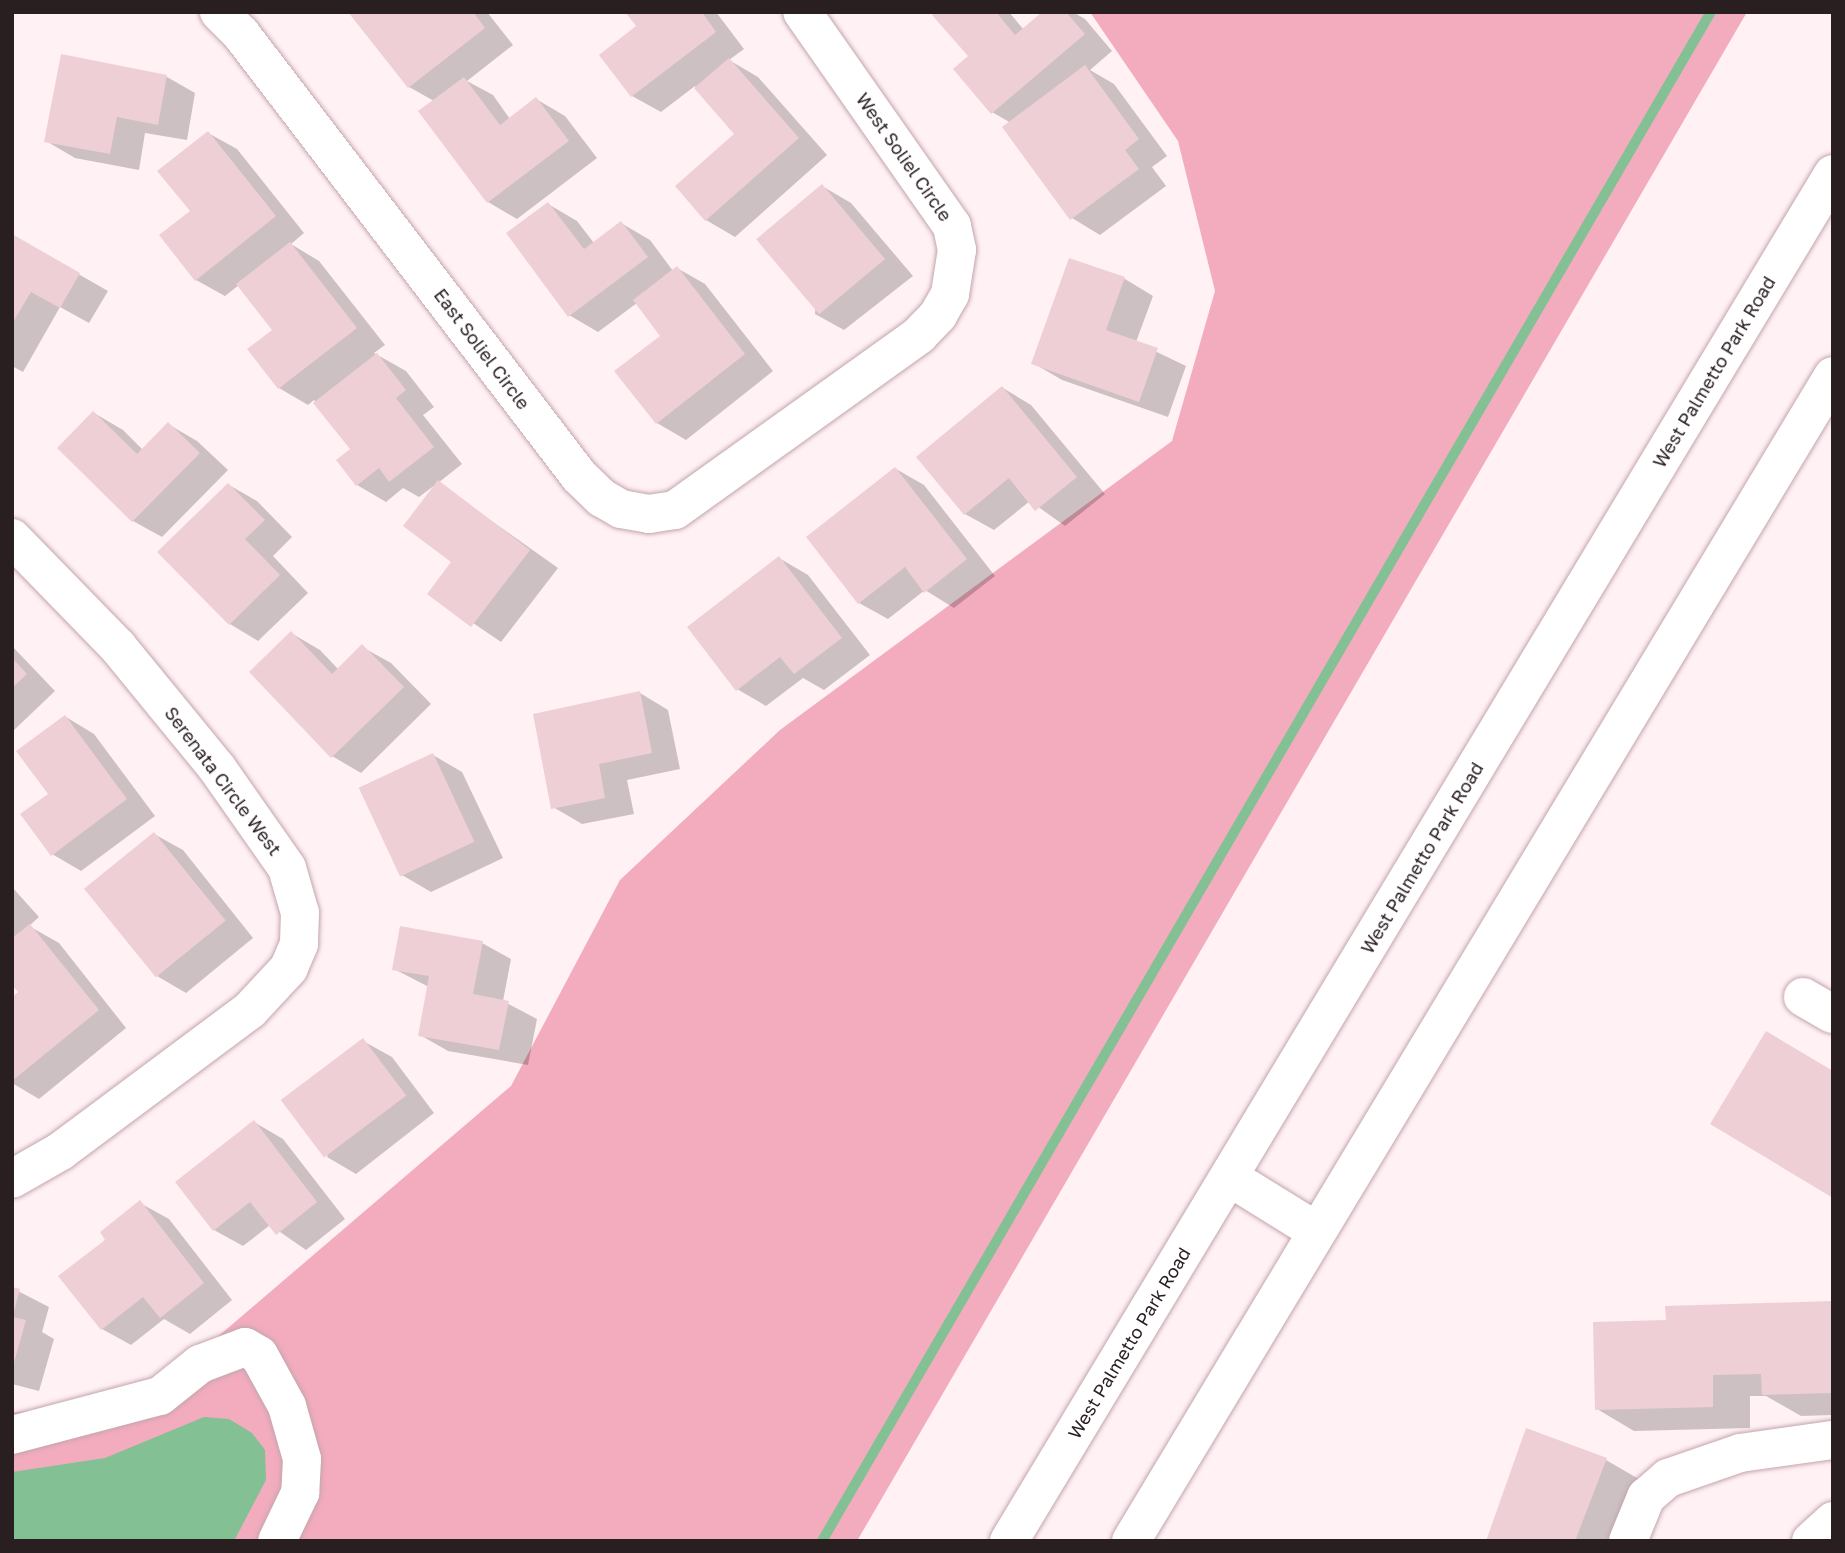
<!DOCTYPE html>
<style>
body{margin:0}
#map{position:relative;width:1845px;height:1553px;overflow:hidden;background:#fff1f4;font-family:"Golos Text",sans-serif}
div>[style]{position:absolute}
[style*='--x']{left:calc(var(--x)*1px);top:calc(var(--y)*1px);width:calc(var(--w)*1px);rotate:calc(var(--a)*1deg)}
.green>*{inset:0;background:#f2acbe}
.water>*{inset:0;background:#83c094}
.shadow>*{inset:0;background:#0003}
.stream>*{height:10px;margin:-5px;padding:0 5px;transform-origin:5px;border-radius:5px;background:#83c094}
.building>*{inset:0;background:#efcfd6;transform-origin:0 0}
.roads{filter:drop-shadow(0 0 2px #c4a5ac) drop-shadow(0 0 2px #c4a5ac)}
.minor>*{height:38px;margin:-19px;padding:0 19px;transform-origin:19px;border-radius:19px;background:#fff}
.major>*{height:38px;margin:-19px;padding:0 19px;transform-origin:19px;border-radius:19px;background:#fff}
span{translate:-50% -50%;white-space:nowrap;text-align:center;line-height:1.15;-webkit-text-stroke:7px #fff;paint-order:stroke}
.street-label{font-size:18px;color:#291e20}
.frame{position:absolute;inset:0;border:14px solid #291e20;pointer-events:none}
</style>
<div id="map">
<div class="green">
<div style="clip-path:polygon(1090px 12px,1747px 12px,857px 1541px,12px 1541px,12px 1413px,152px 1393px,511px 1086px,620px 880px,780px 730px,1172px 441px,1215px 291px,1178px 141px)"></div>
</div>
<div class="water">
<div style="clip-path:polygon(204px 1417px,229px 1419px,252px 1433px,265px 1450px,266px 1480px,234px 1541px,12px 1541px,12px 1472px,105px 1458px)"></div>
</div>
<div class="shadow">
<div style="clip-path:polygon(350px 12px,487px 12px,513px 45px,467px 81px,493px 95px,510px 119px,536px 99px,565px 116px,597px 158px,517px 219px,488px 202px,434px 101px,409px 87px)"></div>
<div style="clip-path:polygon(627px 12px,716px 12px,744px 49px,729px 60px,758px 77px,827px 155px,735px 237px,706px 220px,737px 134px,695px 86px,661px 112px,632px 96px,638px 26px)"></div>
<div style="clip-path:polygon(938px 12px,1009px 12px,1024px 30px,1045px 12px,1073px 12px,1085px 19px,1112px 51px,1090px 70px,1114px 84px,1167px 156px,1152px 167px,1166px 186px,1100px 235px,1072px 218px,1011px 123px,992px 112px,970px 57px)"></div>
<div style="clip-path:polygon(167px 77px,195px 93px,187px 140px,145px 133px,139px 170px,75px 158px,46px 141px)"></div>
<div style="clip-path:polygon(208px 133px,237px 149px,304px 233px,291px 244px,319px 261px,385px 345px,374px 353px,406px 371px,434px 407px,423px 415px,462px 464px,438px 483px,558px 568px,501px 642px,429px 593px,453px 562px,435px 485px,419px 497px,403px 488px,386px 502px,357px 485px,339px 461px,352px 449px,314px 400px,308px 405px,279px 388px,249px 349px,274px 330px,239px 285px,225px 296px,196px 280px,162px 236px,192px 212px)"></div>
<div style="clip-path:polygon(822px 186px,851px 203px,913px 276px,844px 330px,815px 314px)"></div>
<div style="clip-path:polygon(548px 204px,577px 221px,594px 243px,621px 223px,650px 240px,673px 271px,677px 268px,705px 284px,773px 371px,686px 440px,657px 423px,662px 336px,637px 303px,598px 332px,569px 315px)"></div>
<div style="clip-path:polygon(12px 236px,108px 291px,89px 323px,60px 307px,23px 372px,12px 366px)"></div>
<div style="clip-path:polygon(1070px 260px,1125px 279px,1153px 296px,1136px 342px,1186px 366px,1168px 417px,1062px 380px,1033px 363px)"></div>
<div style="clip-path:polygon(1003px 388px,1031px 405px,1105px 494px,1065px 526px,1030px 501px,994px 530px,965px 514px)"></div>
<div style="clip-path:polygon(94px 413px,123px 430px,143px 450px,168px 424px,197px 441px,228px 470px,162px 537px,133px 521px,59px 448px)"></div>
<div style="clip-path:polygon(896px 469px,924px 485px,995px 576px,954px 608px,925px 590px,888px 619px,859px 603px)"></div>
<div style="clip-path:polygon(229px 485px,257px 501px,292px 537px,273px 556px,308px 593px,258px 641px,230px 624px)"></div>
<div style="clip-path:polygon(779px 558px,808px 575px,870px 655px,824px 690px,803px 678px,766px 706px,737px 689px)"></div>
<div style="clip-path:polygon(291px 633px,320px 650px,339px 670px,362px 647px,391px 663px,431px 704px,361px 773px,332px 756px)"></div>
<div style="clip-path:polygon(12px 646px,55px 691px,12px 732px)"></div>
<div style="clip-path:polygon(640px 693px,668px 710px,680px 769px,627px 780px,634px 814px,582px 824px,553px 807px)"></div>
<div style="clip-path:polygon(66px 717px,94px 734px,155px 816px,81px 871px,52px 854px,51px 794px)"></div>
<div style="clip-path:polygon(433px 755px,462px 772px,503px 858px,431px 892px,402px 875px)"></div>
<div style="clip-path:polygon(154px 834px,183px 850px,253px 938px,186px 993px,157px 976px)"></div>
<div style="clip-path:polygon(12px 887px,39px 917px,29px 926px,59px 943px,126px 1028px,39px 1099px,12px 1083px,12px 999px,20px 992px,12px 982px)"></div>
<div style="clip-path:polygon(482px 943px,511px 959px,503px 1001px,537px 1019px,528px 1065px,448px 1051px,420px 1035px,429px 987px,394px 969px)"></div>
<div style="clip-path:polygon(363px 1041px,392px 1057px,434px 1113px,356px 1174px,327px 1157px)"></div>
<div style="clip-path:polygon(254px 1122px,283px 1139px,345px 1219px,306px 1250px,270px 1225px,243px 1246px,214px 1230px)"></div>
<div style="clip-path:polygon(140px 1203px,169px 1219px,232px 1300px,190px 1334px,164px 1319px,131px 1345px,102px 1329px,108px 1240px)"></div>
<div style="clip-path:polygon(12px 1288px,49px 1307px,42px 1332px,54px 1339px,39px 1391px,12px 1384px)"></div>
<div style="clip-path:polygon(1833px 1303px,1833px 1415px,1801px 1416px,1766px 1396px,1750px 1396px,1750px 1428px,1634px 1431px,1597px 1409px,1668px 1322px)"></div>
<div style="clip-path:polygon(1606px 1460px,1644px 1482px,1621px 1541px,1486px 1541px)"></div>
</div>
<div class="stream">
<div style="--x:822;--y:1541;--w:1769;--a:-59.83"></div>
</div>
<div class="building">
<div style="clip-path:polygon(348px 12px,473px 12px,485px 28px,408px 88px)"></div>
<div style="clip-path:polygon(625px 12px,702px 12px,716px 32px,631px 97px,599px 55px,636px 26px)"></div>
<div style="clip-path:polygon(935px 12px,996px 12px,1015px 35px,1042px 12px,1066px 12px,1085px 34px,991px 114px,953px 69px,968px 56px,932px 15px)"></div>
<div style="clip-path:polygon(61px 54px,167px 75px,158px 125px,117px 117px,110px 154px,44px 142px)"></div>
<div style="clip-path:polygon(729px 58px,799px 138px,705px 221px,675px 186px,734px 134px,694px 88px)"></div>
<div style="clip-path:polygon(1085px 65px,1139px 139px,1125px 150px,1139px 169px,1070px 220px,1002px 127px)"></div>
<div style="clip-path:polygon(464px 77px,500px 125px,536px 97px,569px 141px,487px 203px,418px 111px)"></div>
<div style="clip-path:polygon(208px 131px,276px 216px,195px 281px,159px 235px,190px 211px,157px 171px)"></div>
<div style="left:822px;top:184px;width:98px;height:86px;rotate:50deg"></div>
<div style="clip-path:polygon(548px 202px,584px 249px,621px 221px,648px 257px,568px 317px,506px 233px)"></div>
<div style="clip-path:polygon(12px 234px,80px 273px,60px 308px,31px 292px,12px 324px)"></div>
<div style="clip-path:polygon(290px 242px,357px 328px,278px 389px,247px 349px,272px 330px,236px 284px)"></div>
<div style="clip-path:polygon(1069px 258px,1125px 277px,1106px 330px,1158px 348px,1139px 402px,1031px 364px)"></div>
<div style="clip-path:polygon(677px 266px,745px 354px,656px 424px,614px 371px,660px 336px,633px 300px)"></div>
<div style="clip-path:polygon(377px 353px,406px 390px,396px 398px,434px 447px,389px 482px,379px 468px,356px 486px,336px 460px,350px 449px,313px 403px)"></div>
<div style="clip-path:polygon(1002px 386px,1077px 477px,1035px 511px,1009px 478px,964px 515px,916px 457px)"></div>
<div style="clip-path:polygon(93px 411px,137px 454px,168px 422px,200px 453px,132px 522px,57px 448px)"></div>
<div style="clip-path:polygon(895px 467px,967px 559px,924px 593px,905px 567px,858px 604px,806px 537px)"></div>
<div style="clip-path:polygon(438px 480px,530px 550px,471px 627px,427px 594px,451px 562px,403px 526px)"></div>
<div style="clip-path:polygon(228px 483px,265px 520px,245px 539px,280px 575px,229px 625px,157px 552px)"></div>
<div style="clip-path:polygon(779px 556px,842px 638px,794px 674px,780px 657px,736px 691px,687px 627px)"></div>
<div style="clip-path:polygon(291px 631px,332px 674px,362px 644px,404px 687px,331px 758px,249px 672px)"></div>
<div style="clip-path:polygon(12px 658px,27px 674px,12px 688px)"></div>
<div style="clip-path:polygon(640px 691px,652px 753px,599px 764px,605px 798px,551px 809px,533px 714px)"></div>
<div style="clip-path:polygon(65px 715px,127px 799px,51px 856px,20px 814px,48px 794px,16px 751px)"></div>
<div style="left:433px;top:753px;width:98px;height:82px;rotate:65deg"></div>
<div style="left:154px;top:832px;width:114px;height:90px;rotate:51deg"></div>
<div style="clip-path:polygon(30px 924px,99px 1010px,12px 1081px,12px 997px,18px 992px,12px 985px,12px 938px)"></div>
<div style="clip-path:polygon(400px 926px,483px 941px,473px 994px,509px 1001px,499px 1050px,418px 1036px,429px 976px,392px 970px)"></div>
<div style="clip-path:polygon(1766px 1031px,1833px 1071px,1833px 1198px,1710px 1124px)"></div>
<div style="left:363px;top:1038px;width:72px;height:103px;rotate:53deg"></div>
<div style="clip-path:polygon(254px 1120px,317px 1202px,276px 1235px,250px 1202px,213px 1231px,175px 1182px)"></div>
<div style="clip-path:polygon(140px 1200px,204px 1283px,160px 1318px,143px 1297px,101px 1330px,58px 1276px,105px 1240px,100px 1232px)"></div>
<div style="clip-path:polygon(12px 1287px,20px 1289px,13px 1315px,12px 1315px)"></div>
<div style="clip-path:polygon(1833px 1301px,1833px 1393px,1762px 1395px,1761px 1374px,1713px 1375px,1713px 1407px,1595px 1410px,1593px 1322px,1666px 1320px,1665px 1306px)"></div>
<div style="clip-path:polygon(12px 1317px,26px 1320px,13px 1366px,12px 1366px)"></div>
<div style="clip-path:polygon(1526px 1428px,1607px 1458px,1575px 1541px,1486px 1541px)"></div>
</div>
<div class="roads">
<div class="minor">
<div style="--x:219;--y:12;--w:31;--a:45"></div>
<div style="--x:241;--y:34;--w:556;--a:52.59"></div>
<div style="--x:579;--y:476;--w:32;--a:44"></div>
<div style="--x:602;--y:498;--w:22;--a:30"></div>
<div style="--x:621;--y:509;--w:28;--a:10"></div>
<div style="--x:649;--y:514;--w:26;--a:-9"></div>
<div style="--x:675;--y:510;--w:300;--a:-35.6"></div>
<div style="--x:919;--y:335;--w:28;--a:-46"></div>
<div style="--x:938;--y:315;--w:24;--a:-60"></div>
<div style="--x:950;--y:294;--w:45;--a:-81"></div>
<div style="--x:957;--y:250;--w:25;--a:-102"></div>
<div style="--x:952;--y:226;--w:261;--a:-125"></div>
<div style="--x:12;--y:538;--w:152;--a:45.8"></div>
<div style="--x:118;--y:647;--w:156;--a:50.7"></div>
<div style="--x:217;--y:768;--w:122;--a:55"></div>
<div style="--x:287;--y:868;--w:47;--a:73.9"></div>
<div style="--x:300;--y:913;--w:31;--a:92"></div>
<div style="--x:299;--y:944;--w:26;--a:113"></div>
<div style="--x:289;--y:968;--w:57;--a:132.9"></div>
<div style="--x:250;--y:1010;--w:236;--a:143.3"></div>
<div style="--x:61;--y:1151;--w:56;--a:150.3"></div>
<div style="--x:1803;--y:997;--w:34;--a:30"></div>
<div style="--x:12;--y:1435;--w:153;--a:-14.8"></div>
<div style="--x:160;--y:1396;--w:51;--a:-38.7"></div>
<div style="--x:200;--y:1364;--w:48;--a:-20.7"></div>
<div style="--x:245;--y:1347;--w:16;--a:30"></div>
<div style="--x:259;--y:1355;--w:58;--a:61.2"></div>
<div style="--x:287;--y:1406;--w:55;--a:74.2"></div>
<div style="--x:302;--y:1459;--w:34;--a:93"></div>
<div style="--x:300;--y:1493;--w:53;--a:115.6"></div>
<div style="--x:1628;--y:1541;--w:48;--a:-67.8"></div>
<div style="--x:1646;--y:1497;--w:29;--a:-41"></div>
<div style="--x:1668;--y:1478;--w:76;--a:-19.1"></div>
<div style="--x:1740;--y:1453;--w:94;--a:-8"></div>
<div style="--x:1811;--y:1541;--w:30;--a:-42"></div>
</div>
<div class="major">
<div style="--x:1229;--y:1177;--w:102;--a:31.8"></div>
<div style="--x:1009;--y:1541;--w:1596;--a:-58.92"></div>
<div style="--x:1131;--y:1541;--w:1360;--a:-58.93"></div>
</div>
</div>
<div class="street-label">
<span style="left:904px;top:157px;rotate:55deg">West Soliel Circle</span>
<span style="left:482px;top:349px;rotate:53deg">East Soliel Circle</span>
<span style="left:1714px;top:372px;rotate:-59deg">West Palmetto Park Road</span>
<span style="left:223px;top:781px;rotate:53deg">Serenata Circle West</span>
<span style="left:1422px;top:858px;rotate:-59deg">West Palmetto Park Road</span>
<span style="left:1129px;top:1343px;rotate:-59deg">West Palmetto Park Road</span>
</div>
<div class="frame"></div>
</div>
